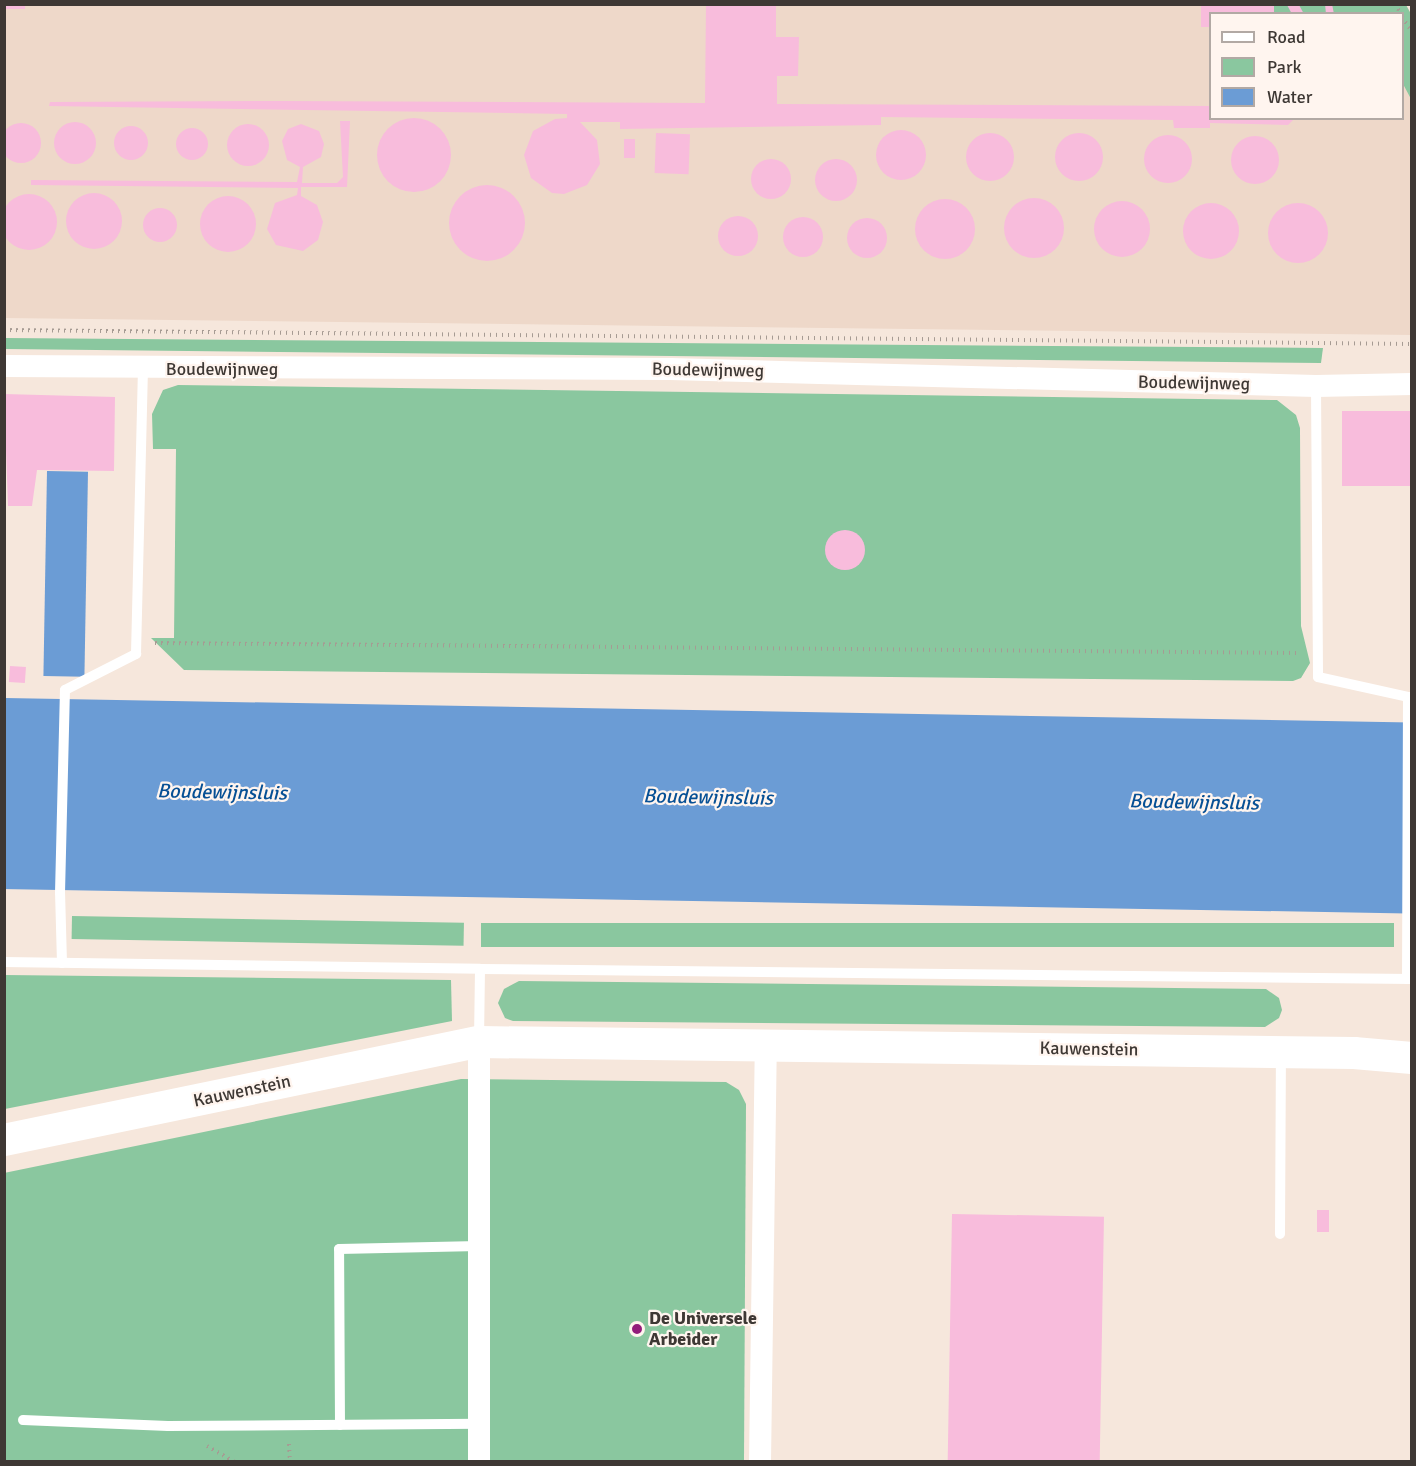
<!DOCTYPE html>
<style>
body{margin:0}
#map{position:relative;width:1416px;height:1466px;overflow:hidden;background:#f6e7dc;font-family:Signika,sans-serif}
div>[style]{position:absolute}
[style*='--x']{left:calc(var(--x)*1px);top:calc(var(--y)*1px);width:calc(var(--w)*1px);rotate:calc(var(--a)*1deg)}
.built>*{inset:0;background:#eed8c9}
.green>*{inset:0;background:#8ac79f;transform-origin:0 0}
.water>*{inset:0;background:#6b9cd5;transform-origin:0 0}
.building>*{inset:0;background:#f8bcdc;transform-origin:0 0}
.round{border-radius:50%}
.path>*{height:4px;margin-top:-2px;transform-origin:0;background:repeating-linear-gradient(90deg,#a69b93 0 1.5px,transparent 0 6px)}
.lane>*{height:10px;margin:-5px;padding:0 5px;transform-origin:5px;border-radius:5px;background:#fff}
.street>*{height:22px;margin:-11px;padding:0 11px;transform-origin:11px;border-radius:11px;background:#fff}
.secondary>*{height:32px;margin:-16px;padding:0 16px;transform-origin:16px;border-radius:16px;background:#fff}
.dots>*{width:16px;height:16px;translate:-50% -50%;box-sizing:border-box;border:3px solid #fff5ef;border-radius:50%}
span{translate:-50% -50%;white-space:nowrap;text-align:center;line-height:1.15;-webkit-text-stroke:4.5px #fff5ef;paint-order:stroke}
.street-label{font-size:18px;color:#3e3834}
.poi-label{font-size:18px;color:#3e3834;font-weight:700}
.left{translate:0 -50%;text-align:left}
.water-label{font-size:20px;color:#075095;font-style:italic}
.frame{position:absolute;inset:0;border:6px solid #3e3834;pointer-events:none}
.legend{position:absolute;left:1209px;top:12px;width:195px;height:108px;box-sizing:border-box;background:#fff5ef;border:2px solid #b2a9a4;margin:0;padding:8px 10px;list-style:none;font-size:18px;color:#3e3834}
.legend li{display:flex;align-items:center;gap:12px;height:30px}
.legend b{width:30px;border:2px solid #b2a9a4}
</style>
<div id="map">
<div class="built">
<div style="clip-path:polygon(evenodd,1406px 4px,1411px 14px,1411px 335px,5px 318px,5px 5px,1406px 4px,1210px 14px,1402px 14px,1402px 118px,1210px 118px,1210px 14px)"></div>
</div>
<div class="green">
<div style="clip-path:polygon(1274px 5px,1406px 5px,1411px 14px,1411px 99px,1403px 84px,1402px 14px,1274px 13px)"></div>
<div style="clip-path:polygon(5px 338px,1323px 348px,1321px 363px,5px 349px)"></div>
<div style="clip-path:polygon(178px 385px,1277px 400px,1296px 415px,1300px 428px,1301px 626px,1310px 663px,1301px 678px,1293px 681px,184px 670px,151px 638px,174px 638px,176px 449px,153px 449px,152px 414px,163px 390px)"></div>
<div style="left:72px;top:916px;width:392px;height:23px;rotate:1deg"></div>
<div style="left:481px;top:923px;width:913px;height:24px"></div>
<div style="clip-path:polygon(5px 975px,451px 980px,452px 1021px,5px 1109px)"></div>
<div style="clip-path:polygon(519px 981px,1266px 989px,1279px 998px,1282px 1010px,1279px 1018px,1265px 1027px,513px 1021px,505px 1018px,498px 1003px,504px 989px)"></div>
<div style="clip-path:polygon(461px 1079px,726px 1082px,739px 1090px,746px 1104px,744px 1461px,5px 1461px,4px 1173px)"></div>
</div>
<div class="water">
<div style="left:47px;top:471px;width:41px;height:205px;rotate:1deg"></div>
<div style="left:5px;top:698px;width:1406px;height:191px;rotate:1deg"></div>
</div>
<div class="building">
<div style="left:4px;top:4px;width:21px;height:5px"></div>
<div style="clip-path:polygon(706px 4px,776px 4px,776px 37px,799px 37px,798px 76px,777px 76px,777px 104px,1210px 106px,1210px 118px,1295px 118px,1288px 125px,1210px 123px,1210px 128px,1174px 128px,1173px 120px,881px 117px,881px 125px,620px 129px,620px 122px,580px 122px,597px 140px,600px 164px,587px 185px,564px 194px,552px 193px,531px 178px,524px 155px,533px 131px,555px 119px,567px 118px,567px 114px,49px 106px,50px 102px,281px 101px,705px 103px)"></div>
<div style="clip-path:polygon(1201px 4px,1274px 4px,1274px 14px,1210px 14px,1210px 27px,1201px 27px)"></div>
<div style="clip-path:polygon(1325px 4px,1332px 4px,1334px 14px,1326px 14px)"></div>
<div style="clip-path:polygon(1287px 5px,1299px 5px,1304px 14px,1292px 14px)"></div>
<div class="round" style="left:377px;top:118px;width:74px;height:74px"></div>
<div style="clip-path:polygon(340px 121px,350px 121px,347px 187px,301px 187px,301px 196px,317px 205px,323px 222px,318px 240px,303px 251px,276px 245px,267px 229px,275px 203px,297px 195px,298px 188px,31px 185px,31px 180px,297px 182px,300px 167px,287px 160px,282px 141px,288px 129px,301px 124px,319px 131px,324px 144px,321px 157px,303px 167px,302px 183px,337px 183px,343px 177px)"></div>
<div class="round" style="left:54px;top:122px;width:42px;height:42px"></div>
<div class="round" style="left:1px;top:123px;width:40px;height:40px"></div>
<div class="round" style="left:227px;top:124px;width:42px;height:42px"></div>
<div class="round" style="left:114px;top:126px;width:34px;height:34px"></div>
<div class="round" style="left:176px;top:128px;width:32px;height:32px"></div>
<div class="round" style="left:876px;top:130px;width:50px;height:50px"></div>
<div class="round" style="left:966px;top:133px;width:48px;height:48px"></div>
<div style="left:656px;top:133px;width:34px;height:40px;rotate:2deg"></div>
<div class="round" style="left:1055px;top:133px;width:48px;height:48px"></div>
<div class="round" style="left:1144px;top:135px;width:48px;height:48px"></div>
<div class="round" style="left:1231px;top:136px;width:48px;height:48px"></div>
<div style="left:624px;top:139px;width:11px;height:19px"></div>
<div class="round" style="left:815px;top:159px;width:42px;height:42px"></div>
<div class="round" style="left:751px;top:159px;width:40px;height:40px"></div>
<div class="round" style="left:449px;top:185px;width:76px;height:76px"></div>
<div class="round" style="left:66px;top:193px;width:56px;height:56px"></div>
<div class="round" style="left:1px;top:194px;width:56px;height:56px"></div>
<div class="round" style="left:200px;top:196px;width:56px;height:56px"></div>
<div class="round" style="left:1004px;top:198px;width:60px;height:60px"></div>
<div class="round" style="left:915px;top:199px;width:60px;height:60px"></div>
<div class="round" style="left:1094px;top:201px;width:56px;height:56px"></div>
<div class="round" style="left:1183px;top:203px;width:56px;height:56px"></div>
<div class="round" style="left:1268px;top:203px;width:60px;height:60px"></div>
<div class="round" style="left:143px;top:208px;width:34px;height:34px"></div>
<div class="round" style="left:718px;top:216px;width:40px;height:40px"></div>
<div class="round" style="left:783px;top:217px;width:40px;height:40px"></div>
<div class="round" style="left:847px;top:218px;width:40px;height:40px"></div>
<div style="clip-path:polygon(4px 394px,115px 397px,114px 471px,37px 470px,32px 506px,8px 506px)"></div>
<div style="left:1412px;top:411px;width:75px;height:70px;rotate:90deg"></div>
<div class="round" style="left:825px;top:530px;width:40px;height:40px"></div>
<div style="left:10px;top:666px;width:16px;height:16px;rotate:4deg"></div>
<div style="left:1317px;top:1210px;width:12px;height:22px"></div>
<div style="left:952px;top:1214px;width:152px;height:248px;rotate:1deg"></div>
</div>
<div class="path">
<div style="--x:1395;--y:4;--w:12;--a:59"></div>
<div style="--x:1402;--y:17;--w:18;--a:56"></div>
<div style="--x:4;--y:330;--w:1408;--a:0.57"></div>
<div style="--x:155;--y:643;--w:1144;--a:0.5"></div>
<div style="--x:289;--y:1444;--w:18;--a:87"></div>
<div style="--x:207;--y:1446;--w:32;--a:30"></div>
</div>
<div class="lane">
<div style="--x:1316;--y:386;--w:291;--a:89.6"></div>
<div style="--x:1318;--y:677;--w:92;--a:12.5"></div>
<div style="--x:1408;--y:697;--w:282;--a:90.2"></div>
<div style="--x:4;--y:962;--w:476;--a:0.8"></div>
<div style="--x:480;--y:969;--w:71;--a:90.8"></div>
<div style="--x:62;--y:963;--w:70;--a:-91.6"></div>
<div style="--x:60;--y:893;--w:203;--a:-88.6"></div>
<div style="--x:65;--y:690;--w:80;--a:-26.9"></div>
<div style="--x:136;--y:654;--w:285;--a:-88.6"></div>
<div style="--x:480;--y:969;--w:932;--a:0.61"></div>
<div style="--x:1280;--y:1234;--w:179;--a:-89.7"></div>
<div style="--x:23;--y:1420;--w:145;--a:2.4"></div>
<div style="--x:168;--y:1426;--w:311;--a:-0.4"></div>
<div style="--x:340;--y:1425;--w:176;--a:-90.3"></div>
<div style="--x:339;--y:1249;--w:140;--a:-1.2"></div>
</div>
<div class="street">
<div style="--x:4;--y:366;--w:666;--a:0.26"></div>
<div style="--x:670;--y:369;--w:646;--a:1.51"></div>
<div style="--x:1316;--y:386;--w:96;--a:-1.2"></div>
<div style="--x:479;--y:1462;--w:420;--a:-90"></div>
<div style="--x:760;--y:1462;--w:418;--a:-89.2"></div>
</div>
<div class="secondary">
<div style="--x:4;--y:1140;--w:485;--a:-11.7"></div>
<div style="--x:479;--y:1042;--w:875;--a:0.72"></div>
<div style="--x:1354;--y:1053;--w:58;--a:4.9"></div>
</div>
<div class="dots">
<div style="left:637px;top:1329px;background:#921d7b"></div>
</div>
<div class="street-label">
<span style="left:222px;top:369px">Boudewijnweg</span>
<span style="left:708px;top:370px;rotate:1deg">Boudewijnweg</span>
<span style="left:1194px;top:383px;rotate:1deg">Boudewijnweg</span>
<span style="left:1089px;top:1049px;rotate:1deg">Kauwenstein</span>
<span style="left:242px;top:1091px;rotate:-12deg">Kauwenstein</span>
</div>
<div class="poi-label">
<span class="left" style="left:649px;top:1329px">De Universele<br>Arbeider</span>
</div>
<div class="water-label">
<span style="left:222px;top:792px;rotate:1deg">Boudewijnsluis</span>
<span style="left:708px;top:797px;rotate:1deg">Boudewijnsluis</span>
<span style="left:1194px;top:802px;rotate:1deg">Boudewijnsluis</span>
</div>
<div class="frame"></div>
<ul class="legend">
<li><b style="height:8px;background:#fff"></b>Road</li>
<li><b style="height:16px;background:#8ac79f"></b>Park</li>
<li><b style="height:16px;background:#6b9cd5"></b>Water</li>
</ul>
</div>
